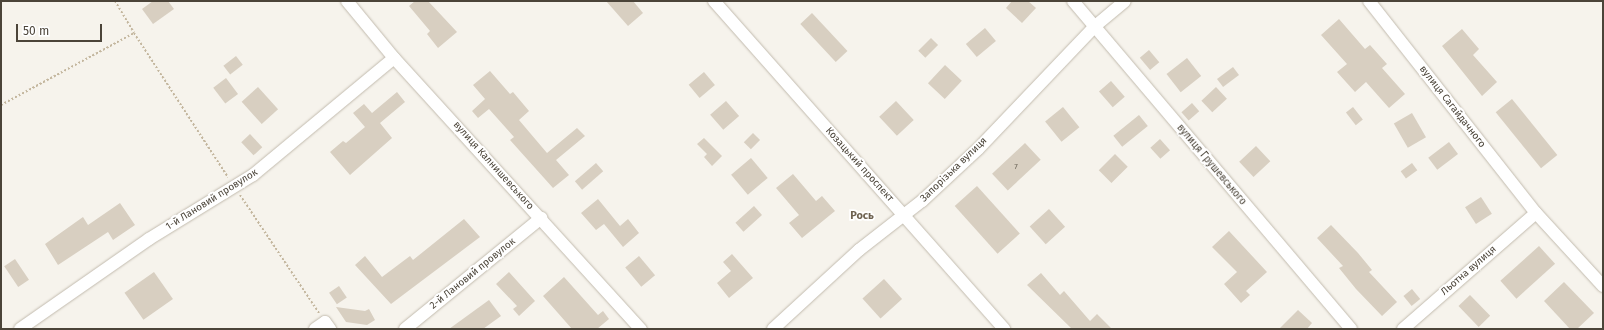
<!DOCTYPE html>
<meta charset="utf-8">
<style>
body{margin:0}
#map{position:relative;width:1604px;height:330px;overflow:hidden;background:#f6f3ec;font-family:"Fira Sans",sans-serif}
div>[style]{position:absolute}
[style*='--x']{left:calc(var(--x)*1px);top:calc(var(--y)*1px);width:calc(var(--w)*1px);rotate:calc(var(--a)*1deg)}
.building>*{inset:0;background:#d8cfc1;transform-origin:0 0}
.path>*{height:2px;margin-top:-1px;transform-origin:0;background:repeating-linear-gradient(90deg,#c4b79f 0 2px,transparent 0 4px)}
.roads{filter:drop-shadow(0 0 1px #c2bbae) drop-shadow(0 0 1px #c2bbae)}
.street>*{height:12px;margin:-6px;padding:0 6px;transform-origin:6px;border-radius:6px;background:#fff}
span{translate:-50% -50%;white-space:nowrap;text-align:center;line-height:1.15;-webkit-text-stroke:3.5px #fff;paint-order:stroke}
.number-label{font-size:8px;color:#6e675b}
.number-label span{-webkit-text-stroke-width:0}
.street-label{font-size:10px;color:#4b4439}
.neighbourhood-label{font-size:11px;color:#6e6250;font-weight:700}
.frame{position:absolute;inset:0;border:2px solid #4b4439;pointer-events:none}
.scale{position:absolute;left:16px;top:24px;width:86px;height:18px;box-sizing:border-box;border:2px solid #4b4439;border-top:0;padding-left:5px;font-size:12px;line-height:14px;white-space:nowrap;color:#4b4439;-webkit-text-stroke:3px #fff;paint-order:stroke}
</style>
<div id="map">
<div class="building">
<div style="clip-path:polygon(153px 1px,168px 1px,174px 9px,153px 24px,142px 9px)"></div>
<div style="clip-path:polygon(415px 1px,428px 1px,457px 32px,438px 48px,427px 34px,430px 31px,409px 6px)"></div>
<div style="clip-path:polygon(606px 1px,633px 1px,643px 13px,628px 26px)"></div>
<div style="clip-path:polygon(1012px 1px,1028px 1px,1036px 8px,1022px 23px,1006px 8px)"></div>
<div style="left:812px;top:13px;width:52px;height:16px;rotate:47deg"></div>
<div style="clip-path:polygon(1339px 19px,1365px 49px,1370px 45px,1387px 64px,1382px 68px,1405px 94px,1389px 108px,1366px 82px,1355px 92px,1337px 72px,1347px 64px,1321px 35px)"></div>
<div style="left:985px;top:28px;width:17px;height:25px;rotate:50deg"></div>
<div style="clip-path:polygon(1462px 29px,1479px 49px,1473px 55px,1497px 82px,1482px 96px,1442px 46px)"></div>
<div style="left:931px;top:38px;width:10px;height:18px;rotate:45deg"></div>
<div style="left:1149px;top:50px;width:16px;height:12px;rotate:50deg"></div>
<div style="left:236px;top:56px;width:11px;height:16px;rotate:52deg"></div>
<div style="left:1187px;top:58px;width:23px;height:26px;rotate:52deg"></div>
<div style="left:945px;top:65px;width:23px;height:25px;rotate:43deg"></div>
<div style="left:1233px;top:67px;width:10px;height:20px;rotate:53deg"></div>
<div style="clip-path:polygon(490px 71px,510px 94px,513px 92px,529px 111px,519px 120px,547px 153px,577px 128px,585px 136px,556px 160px,569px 175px,553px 188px,510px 140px,514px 137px,489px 109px,478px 118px,472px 111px,485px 99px,473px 85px)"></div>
<div style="left:704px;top:72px;width:17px;height:20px;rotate:50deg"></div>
<div style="left:226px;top:78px;width:20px;height:16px;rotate:53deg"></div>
<div style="left:1111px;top:81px;width:21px;height:16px;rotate:49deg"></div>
<div style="left:258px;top:87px;width:30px;height:22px;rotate:48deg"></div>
<div style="left:1216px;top:87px;width:16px;height:20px;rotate:47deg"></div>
<div style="clip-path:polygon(397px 92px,405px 102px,380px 123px,392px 138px,350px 175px,330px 152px,343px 141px,346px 143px,365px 127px,353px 113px,364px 104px,372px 113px)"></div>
<div style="left:1512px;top:99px;width:72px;height:21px;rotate:51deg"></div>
<div style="left:726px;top:101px;width:20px;height:21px;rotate:49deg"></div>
<div style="left:896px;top:101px;width:26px;height:23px;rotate:47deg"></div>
<div style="left:1192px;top:103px;width:11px;height:14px;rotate:49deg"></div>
<div style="left:1063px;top:107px;width:26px;height:23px;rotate:51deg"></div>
<div style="left:1353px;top:107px;width:16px;height:9px;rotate:52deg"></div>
<div style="left:1412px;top:113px;width:28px;height:21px;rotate:60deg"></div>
<div style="left:1139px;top:115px;width:14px;height:33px;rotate:51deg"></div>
<div style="left:753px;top:133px;width:10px;height:13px;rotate:45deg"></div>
<div style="left:250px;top:134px;width:18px;height:12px;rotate:47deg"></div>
<div style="clip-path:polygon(704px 138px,722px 156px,712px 166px,704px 157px,707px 154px,697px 144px)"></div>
<div style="left:1160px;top:139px;width:15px;height:13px;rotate:48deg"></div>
<div style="left:1449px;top:142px;width:15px;height:26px;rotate:53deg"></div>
<div style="left:1025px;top:143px;width:23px;height:45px;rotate:47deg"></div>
<div style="left:1256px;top:146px;width:21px;height:23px;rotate:47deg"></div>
<div style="left:1115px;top:154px;width:18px;height:23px;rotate:45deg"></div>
<div style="left:751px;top:158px;width:26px;height:26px;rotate:50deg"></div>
<div style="left:596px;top:163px;width:11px;height:28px;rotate:49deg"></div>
<div style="left:1412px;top:163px;width:9px;height:14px;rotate:54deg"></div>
<div style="clip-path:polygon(793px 174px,816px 201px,822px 196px,835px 211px,802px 238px,789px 223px,799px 215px,776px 188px)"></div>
<div style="left:977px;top:186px;width:64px;height:30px;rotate:48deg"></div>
<div style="left:1481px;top:197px;width:20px;height:19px;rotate:57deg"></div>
<div style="clip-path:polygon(598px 199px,620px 226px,628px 219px,639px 233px,623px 247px,604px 224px,596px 230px,581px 213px)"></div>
<div style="clip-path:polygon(120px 203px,135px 225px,113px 240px,108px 232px,58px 265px,45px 244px,83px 217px,88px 225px)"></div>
<div style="left:754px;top:206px;width:12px;height:25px;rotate:48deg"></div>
<div style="left:1049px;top:209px;width:24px;height:26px;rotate:48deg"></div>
<div style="clip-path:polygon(464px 219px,480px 237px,391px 304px,355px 265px,365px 256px,382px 277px,410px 256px,413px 260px)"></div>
<div style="clip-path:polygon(1331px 225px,1358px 253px,1372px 270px,1369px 272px,1397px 302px,1382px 316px,1356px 289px,1339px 268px,1343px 266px,1317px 238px)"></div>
<div style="clip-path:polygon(1229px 231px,1267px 272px,1246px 291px,1250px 295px,1241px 303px,1224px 284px,1237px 272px,1212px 247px)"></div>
<div style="left:1539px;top:246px;width:24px;height:52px;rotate:48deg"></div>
<div style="clip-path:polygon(732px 254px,753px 278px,729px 298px,717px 283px,731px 271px,723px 262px)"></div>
<div style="left:639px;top:256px;width:25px;height:18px;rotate:50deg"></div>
<div style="left:15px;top:259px;width:25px;height:13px;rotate:56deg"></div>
<div style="left:154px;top:272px;width:33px;height:36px;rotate:55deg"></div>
<div style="clip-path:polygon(509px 272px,535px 301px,519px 316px,513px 309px,517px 306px,496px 284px)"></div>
<div style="clip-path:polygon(1041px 273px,1060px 295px,1064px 291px,1090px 321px,1097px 314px,1112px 329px,1072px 329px,1027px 285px)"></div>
<div style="clip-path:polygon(564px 277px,598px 315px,603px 311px,609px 319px,597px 329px,572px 329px,543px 296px)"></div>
<div style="left:884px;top:279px;width:27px;height:29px;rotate:48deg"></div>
<div style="clip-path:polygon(1564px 282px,1594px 313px,1577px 329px,1570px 329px,1544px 301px)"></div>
<div style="left:339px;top:286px;width:14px;height:12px;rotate:56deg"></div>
<div style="left:1412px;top:289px;width:13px;height:11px;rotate:51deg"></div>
<div style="left:1470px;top:295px;width:29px;height:16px;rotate:46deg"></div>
<div style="clip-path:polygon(489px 300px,501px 316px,483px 329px,449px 329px)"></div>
<div style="clip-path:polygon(336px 307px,365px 311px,369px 309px,375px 320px,367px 325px,346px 322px)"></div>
<div style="clip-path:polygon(1298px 310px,1312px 323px,1307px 329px,1279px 329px)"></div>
</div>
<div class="path">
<div style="--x:115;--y:1;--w:37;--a:59"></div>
<div style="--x:1;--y:105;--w:151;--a:-28.4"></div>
<div style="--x:134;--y:33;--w:172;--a:56.9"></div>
<div style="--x:240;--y:195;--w:142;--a:56.2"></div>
</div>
<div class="roads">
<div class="street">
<div style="--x:347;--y:1;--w:74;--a:50.5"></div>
<div style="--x:394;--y:58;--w:367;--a:47.7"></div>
<div style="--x:714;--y:1;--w:438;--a:48.5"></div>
<div style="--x:1073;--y:1;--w:430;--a:49.7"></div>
<div style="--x:1369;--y:1;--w:270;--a:51.8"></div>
<div style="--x:1536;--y:213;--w:99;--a:47.5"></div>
<div style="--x:20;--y:329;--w:157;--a:-34.9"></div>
<div style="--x:149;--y:239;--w:122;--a:-31.6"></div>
<div style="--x:253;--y:175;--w:183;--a:-39.7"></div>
<div style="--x:315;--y:329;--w:12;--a:-35"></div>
<div style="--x:325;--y:322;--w:9;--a:54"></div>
<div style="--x:405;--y:329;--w:176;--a:-39.2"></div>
<div style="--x:773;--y:329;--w:117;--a:-42.6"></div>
<div style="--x:859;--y:250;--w:80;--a:-37.9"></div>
<div style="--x:922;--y:201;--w:76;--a:-42.9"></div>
<div style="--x:978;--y:149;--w:168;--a:-46.4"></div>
<div style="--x:1094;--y:27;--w:40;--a:-40"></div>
<div style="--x:1403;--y:329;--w:176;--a:-41.1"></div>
</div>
</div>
<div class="number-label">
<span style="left:1016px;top:167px">7</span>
</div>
<div class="street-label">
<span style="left:1452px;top:107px;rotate:52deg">вулиця Сагайдачного</span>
<span style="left:859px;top:165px;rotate:48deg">Козацький проспект</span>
<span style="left:1211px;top:165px;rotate:50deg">вулиця Грушевського</span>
<span style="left:493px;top:166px;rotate:48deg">вулиця Калнишевського</span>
<span style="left:954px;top:170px;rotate:-44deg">Запорізька вулиця</span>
<span style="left:212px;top:200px;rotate:-32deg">1-й Лановий провулок</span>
<span style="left:1469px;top:271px;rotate:-41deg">Льотна вулиця</span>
<span style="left:473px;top:274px;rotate:-39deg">2-й Лановий провулок</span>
</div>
<div class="neighbourhood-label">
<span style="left:862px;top:216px">Рось</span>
</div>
<div class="frame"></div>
<div class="scale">50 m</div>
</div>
